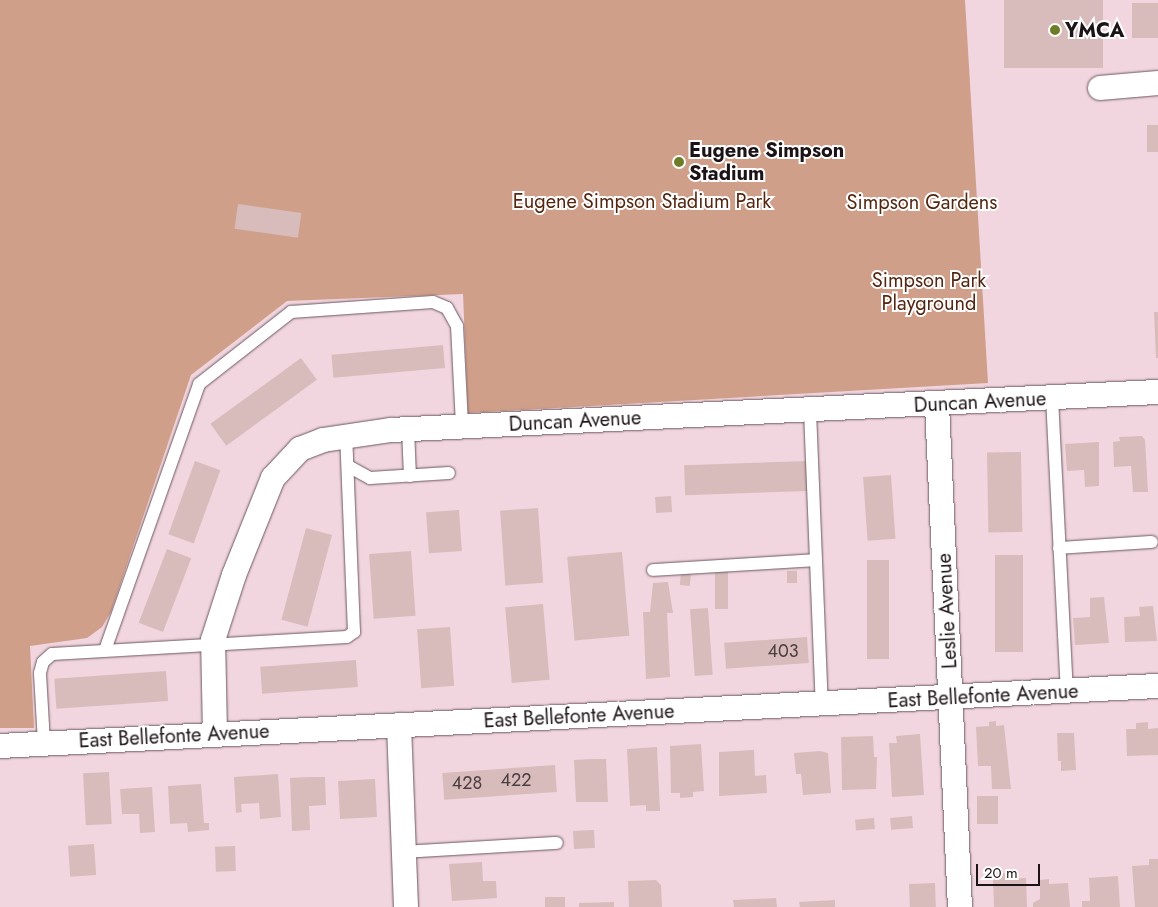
<!DOCTYPE html>
<style>
body{margin:0}
#map{position:relative;width:1158px;height:907px;overflow:hidden;background:#f1d6df;font-family:Jost,sans-serif}
div>[style]{position:absolute}
[style*='--x']{left:calc(var(--x)*1px);top:calc(var(--y)*1px);width:calc(var(--w)*1px);rotate:calc(var(--a)*1deg)}
.green>*{inset:0;background:#cf9f8a}
.building>*{inset:0;background:#d8bcbb;transform-origin:0 0}
.roads{filter:drop-shadow(0 0 1px #6d575f) drop-shadow(0 0 1px #6d575f)}
.service>*{height:12px;margin:-6px;padding:0 6px;transform-origin:6px;border-radius:6px;background:#fff}
.minor>*{height:24px;margin:-12px;padding:0 12px;transform-origin:12px;border-radius:12px;background:#fff}
.dots>*{width:14px;height:14px;translate:-50% -50%;box-sizing:border-box;border:2px solid #fff;border-radius:50%}
span{translate:-50% -50%;white-space:nowrap;text-align:center;line-height:1.15;-webkit-text-stroke:4px #fff;paint-order:stroke}
.number-label{font-size:18px;color:#4b3d40}
.number-label span{-webkit-text-stroke-width:0}
.poi-label{font-size:20px;color:#1c1317;font-weight:700}
.left{translate:0 -50%;text-align:left}
.park-label{font-size:20px;color:#542610}
.street-label{font-size:20px;color:#1c1317}
.scale{position:absolute;left:976px;top:864px;width:64px;height:22px;box-sizing:border-box;border:2px solid #1c1317;border-top:0;padding-left:6px;font-size:15px;line-height:18px;white-space:nowrap;color:#1c1317;-webkit-text-stroke:4px #fff;paint-order:stroke}
</style>
<div id="map">
<div class="green">
<div style="clip-path:polygon(0 0,965px 0,988px 383px,468px 413px,463px 294px,287px 301px,191px 375px,111px 612px,102px 627px,87px 638px,30px 646px,34px 728px,0 728px)"></div>
</div>
<div class="building">
<div style="left:1004px;top:0;width:99px;height:68px"></div>
<div style="left:1158px;top:3px;width:35px;height:26px;rotate:90deg"></div>
<div style="left:1158px;top:125px;width:27px;height:11px;rotate:90deg"></div>
<div style="left:238px;top:204px;width:64px;height:25px;rotate:8deg"></div>
<div style="clip-path:polygon(1154px 312px,1158px 312px,1158px 358px,1156px 358px)"></div>
<div style="left:443px;top:345px;width:23px;height:112px;rotate:85deg"></div>
<div style="left:301px;top:358px;width:27px;height:112px;rotate:54deg"></div>
<div style="clip-path:polygon(1142px 436px,1145px 440px,1148px 492px,1133px 492px,1131px 466px,1114px 467px,1113px 442px,1120px 441px,1119px 437px)"></div>
<div style="clip-path:polygon(1099px 442px,1099px 486px,1085px 487px,1084px 470px,1067px 471px,1065px 444px)"></div>
<div style="left:1021px;top:452px;width:80px;height:34px;rotate:89deg"></div>
<div style="left:195px;top:461px;width:27px;height:78px;rotate:20deg"></div>
<div style="left:807px;top:461px;width:30px;height:123px;rotate:88deg"></div>
<div style="left:891px;top:475px;width:64px;height:28px;rotate:86deg"></div>
<div style="left:671px;top:496px;width:16px;height:16px;rotate:86deg"></div>
<div style="left:538px;top:508px;width:75px;height:38px;rotate:86deg"></div>
<div style="left:459px;top:510px;width:41px;height:33px;rotate:86deg"></div>
<div style="left:306px;top:528px;width:27px;height:95px;rotate:15deg"></div>
<div style="left:167px;top:549px;width:26px;height:79px;rotate:21deg"></div>
<div style="left:411px;top:551px;width:65px;height:42px;rotate:86deg"></div>
<div style="left:622px;top:552px;width:84px;height:55px;rotate:85deg"></div>
<div style="left:995px;top:555px;width:28px;height:97px"></div>
<div style="left:867px;top:560px;width:22px;height:99px"></div>
<div style="left:715px;top:570px;width:13px;height:39px"></div>
<div style="left:787px;top:571px;width:10px;height:12px"></div>
<div style="left:681px;top:573px;width:10px;height:12px;rotate:6deg"></div>
<div style="clip-path:polygon(668px 582px,673px 613px,667px 613px,670px 677px,646px 679px,643px 612px,650px 612px,653px 583px)"></div>
<div style="clip-path:polygon(1104px 597px,1109px 643px,1075px 645px,1073px 618px,1090px 617px,1090px 598px)"></div>
<div style="left:543px;top:604px;width:76px;height:38px;rotate:85deg"></div>
<div style="clip-path:polygon(1153px 606px,1157px 641px,1125px 642px,1124px 617px,1140px 616px,1139px 607px)"></div>
<div style="left:708px;top:608px;width:67px;height:18px;rotate:86deg"></div>
<div style="left:450px;top:627px;width:59px;height:33px;rotate:86deg"></div>
<div style="left:807px;top:637px;width:26px;height:83px;rotate:86deg"></div>
<div style="left:356px;top:660px;width:27px;height:96px;rotate:86deg"></div>
<div style="left:166px;top:671px;width:30px;height:112px;rotate:86deg"></div>
<div style="clip-path:polygon(996px 721px,996px 726px,1004px 725px,1011px 789px,992px 789px,991px 766px,978px 766px,976px 727px,989px 726px,989px 722px)"></div>
<div style="clip-path:polygon(1148px 722px,1148px 729px,1158px 728px,1158px 755px,1127px 756px,1126px 729px,1136px 729px,1136px 723px)"></div>
<div style="clip-path:polygon(1057px 733px,1074px 733px,1076px 770px,1061px 771px,1061px 761px,1058px 761px)"></div>
<div style="clip-path:polygon(920px 734px,924px 795px,892px 797px,889px 743px,897px 743px,896px 736px)"></div>
<div style="clip-path:polygon(873px 736px,874px 757px,877px 757px,876px 789px,842px 790px,841px 737px)"></div>
<div style="clip-path:polygon(701px 744px,704px 791px,693px 792px,693px 797px,680px 798px,680px 793px,671px 793px,670px 746px)"></div>
<div style="clip-path:polygon(657px 747px,660px 811px,646px 811px,646px 805px,630px 806px,627px 749px)"></div>
<div style="clip-path:polygon(754px 750px,755px 776px,766px 775px,767px 793px,719px 796px,719px 752px)"></div>
<div style="clip-path:polygon(820px 751px,828px 753px,831px 793px,803px 795px,801px 774px,796px 774px,794px 753px)"></div>
<div style="clip-path:polygon(591px 759px,606px 759px,608px 802px,576px 802px,574px 760px)"></div>
<div style="left:555px;top:765px;width:27px;height:113px;rotate:86deg"></div>
<div style="left:109px;top:772px;width:52px;height:26px;rotate:87deg"></div>
<div style="clip-path:polygon(278px 774px,281px 817px,260px 819px,259px 803px,241px 804px,242px 812px,236px 813px,234px 777px)"></div>
<div style="clip-path:polygon(309px 777px,325px 777px,326px 805px,309px 806px,310px 830px,292px 831px,290px 778px)"></div>
<div style="left:375px;top:779px;width:38px;height:37px;rotate:87deg"></div>
<div style="clip-path:polygon(201px 784px,204px 823px,209px 823px,209px 830px,188px 832px,187px 823px,170px 824px,168px 786px)"></div>
<div style="clip-path:polygon(152px 787px,155px 832px,140px 833px,139px 814px,122px 814px,120px 789px)"></div>
<div style="left:977px;top:796px;width:21px;height:28px"></div>
<div style="left:912px;top:816px;width:12px;height:22px;rotate:85deg"></div>
<div style="left:874px;top:818px;width:11px;height:19px;rotate:85deg"></div>
<div style="left:594px;top:830px;width:18px;height:21px;rotate:87deg"></div>
<div style="left:94px;top:844px;width:31px;height:26px;rotate:86deg"></div>
<div style="left:235px;top:846px;width:25px;height:20px;rotate:88deg"></div>
<div style="clip-path:polygon(1149px 859px,1158px 859px,1158px 907px,1135px 907px,1132px 866px,1149px 865px)"></div>
<div style="clip-path:polygon(482px 862px,483px 881px,496px 881px,497px 898px,452px 901px,449px 864px)"></div>
<div style="clip-path:polygon(1008px 873px,1009px 879px,1026px 878px,1027px 907px,994px 907px,993px 879px,995px 874px)"></div>
<div style="clip-path:polygon(1118px 876px,1120px 907px,1082px 907px,1082px 901px,1090px 901px,1089px 878px)"></div>
<div style="clip-path:polygon(1049px 879px,1049px 884px,1068px 883px,1070px 907px,1033px 907px,1033px 903px,1040px 899px,1040px 880px)"></div>
<div style="clip-path:polygon(656px 880px,661px 885px,662px 907px,629px 907px,628px 881px)"></div>
<div style="left:935px;top:883px;width:24px;height:26px;rotate:88deg"></div>
<div style="left:545px;top:897px;width:20px;height:10px"></div>
<div style="clip-path:polygon(776px 898px,777px 907px,734px 907px,733px 900px)"></div>
<div style="clip-path:polygon(835px 900px,835px 907px,800px 907px,799px 902px)"></div>
<div style="clip-path:polygon(614px 902px,614px 907px,579px 907px,579px 903px)"></div>
</div>
<div class="roads">
<div class="service">
<div style="--x:1052;--y:398;--w:293;--a:87.1"></div>
<div style="--x:810;--y:411;--w:293;--a:87.7"></div>
<div style="--x:408;--y:429;--w:47;--a:87.6"></div>
<div style="--x:348;--y:466;--w:25;--a:29"></div>
<div style="--x:370;--y:478;--w:79;--a:-3.6"></div>
<div style="--x:1059;--y:548;--w:93;--a:-3.7"></div>
<div style="--x:653;--y:570;--w:163;--a:-3.5"></div>
<div style="--x:105;--y:650;--w:282;--a:-70.5"></div>
<div style="--x:199;--y:384;--w:117;--a:-38"></div>
<div style="--x:291;--y:312;--w:142;--a:-4"></div>
<div style="--x:433;--y:302;--w:15;--a:23"></div>
<div style="--x:447;--y:308;--w:21;--a:61"></div>
<div style="--x:457;--y:326;--w:100;--a:87.1"></div>
<div style="--x:44;--y:743;--w:70;--a:-93.3"></div>
<div style="--x:40;--y:673;--w:11;--a:-75"></div>
<div style="--x:43;--y:662;--w:12;--a:-42"></div>
<div style="--x:52;--y:654;--w:295;--a:-3.3"></div>
<div style="--x:347;--y:637;--w:9;--a:-36"></div>
<div style="--x:354;--y:632;--w:197;--a:-92.3"></div>
<div style="--x:404;--y:852;--w:153;--a:-3.4"></div>
</div>
<div class="minor">
<div style="--x:1100;--y:88;--w:58;--a:-4.9"></div>
<div style="--x:937;--y:405;--w:503;--a:87.38"></div>
<div style="--x:399;--y:725;--w:182;--a:87.8"></div>
<div style="--x:215;--y:733;--w:93;--a:-91.2"></div>
<div style="--x:213;--y:640;--w:68;--a:-72.1"></div>
<div style="--x:234;--y:575;--w:105;--a:-68.1"></div>
<div style="--x:273;--y:478;--w:40;--a:-47"></div>
<div style="--x:300;--y:449;--w:25;--a:-21"></div>
<div style="--x:323;--y:440;--w:69;--a:-8.4"></div>
<div style="--x:391;--y:430;--w:768;--a:-2.84"></div>
<div style="--x:0;--y:746;--w:1160;--a:-2.97"></div>
</div>
</div>
<div class="dots">
<div style="left:1055px;top:30px;background:#6e7b27"></div>
<div style="left:679px;top:162px;background:#6e7b27"></div>
</div>
<div class="number-label">
<span style="left:783px;top:651px">403</span>
<span style="left:516px;top:780px">422</span>
<span style="left:467px;top:783px">428</span>
</div>
<div class="poi-label">
<span class="left" style="left:1065px;top:30px">YMCA</span>
<span class="left" style="left:689px;top:162px">Eugene Simpson<br>Stadium</span>
</div>
<div class="park-label">
<span style="left:642px;top:201px">Eugene Simpson Stadium Park</span>
<span style="left:922px;top:202px">Simpson Gardens</span>
<span style="left:929px;top:292px">Simpson Park<br>Playground</span>
</div>
<div class="street-label">
<span style="left:980px;top:402px;rotate:-3deg">Duncan Avenue</span>
<span style="left:575px;top:421px;rotate:-3deg">Duncan Avenue</span>
<span style="left:947px;top:611px;rotate:-93deg">Leslie Avenue</span>
<span style="left:983px;top:696px;rotate:-3deg">East Bellefonte Avenue</span>
<span style="left:579px;top:716px;rotate:-3deg">East Bellefonte Avenue</span>
<span style="left:174px;top:736px;rotate:-3deg">East Bellefonte Avenue</span>
</div>
<div class="scale">20 m</div>
</div>
